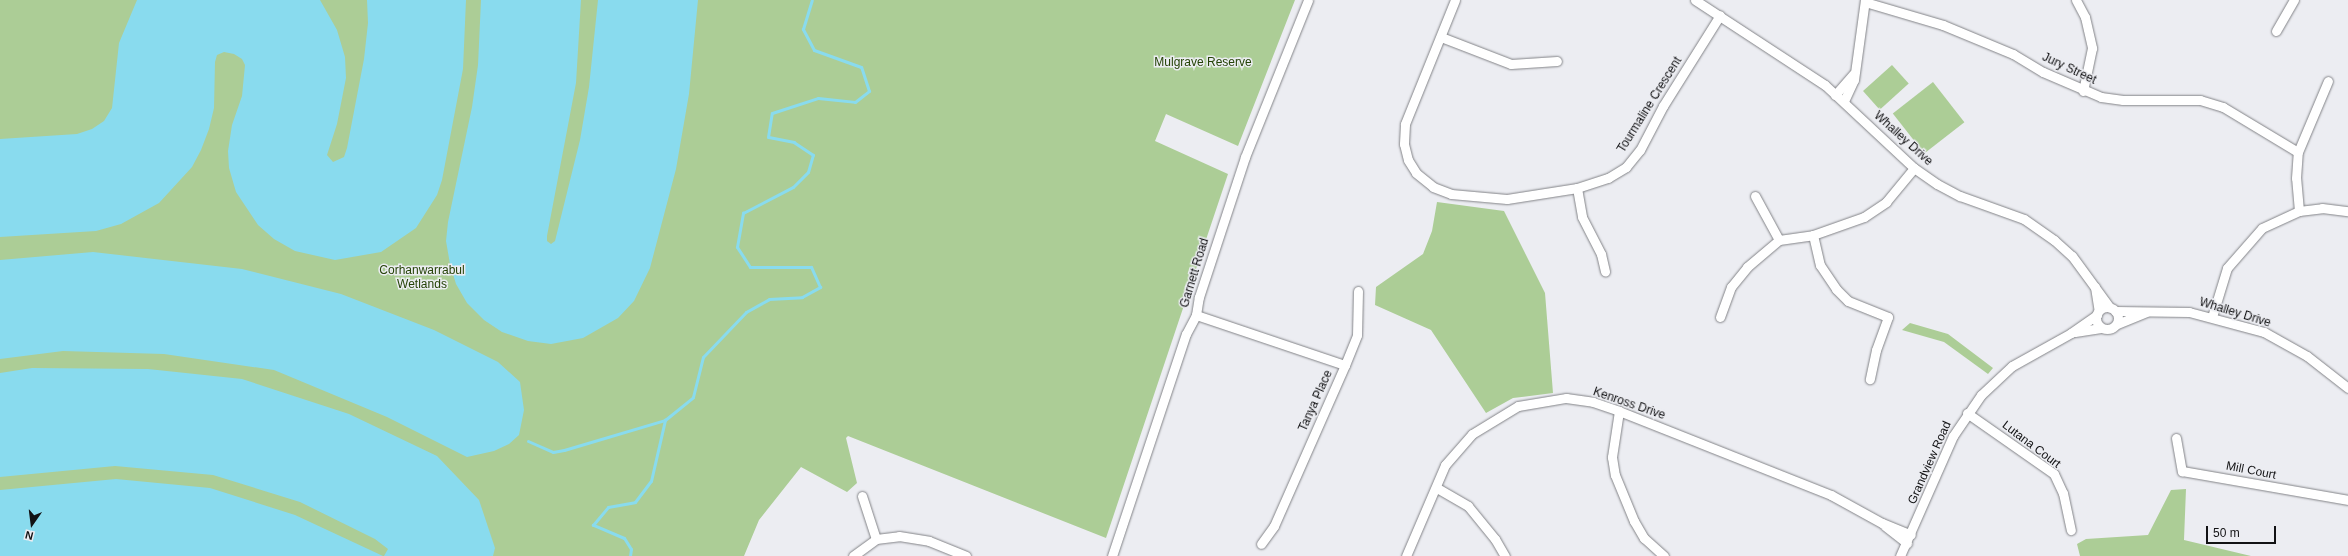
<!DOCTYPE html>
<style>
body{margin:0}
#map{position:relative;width:2348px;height:556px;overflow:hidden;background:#ecedf2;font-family:Helvetica,sans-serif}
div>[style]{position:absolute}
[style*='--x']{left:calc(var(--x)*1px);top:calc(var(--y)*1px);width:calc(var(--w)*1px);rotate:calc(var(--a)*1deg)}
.green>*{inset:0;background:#accd96;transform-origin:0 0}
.water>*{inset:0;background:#89dbee}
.stream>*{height:3px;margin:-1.5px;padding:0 1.5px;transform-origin:1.5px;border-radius:1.5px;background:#89dbee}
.roads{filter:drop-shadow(0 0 1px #828387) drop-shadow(0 0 1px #828387)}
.street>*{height:9px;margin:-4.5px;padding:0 4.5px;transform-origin:4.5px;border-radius:4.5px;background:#fff}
.street>.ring{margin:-4.5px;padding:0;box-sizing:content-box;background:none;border:9px solid #fff;border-radius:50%}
span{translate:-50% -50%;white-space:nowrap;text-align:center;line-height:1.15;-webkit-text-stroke:3px #ecedf2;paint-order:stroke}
.park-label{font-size:12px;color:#254307}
.street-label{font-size:12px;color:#121214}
.north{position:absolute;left:12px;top:504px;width:40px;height:40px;-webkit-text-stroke:3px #ecedf2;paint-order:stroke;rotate:194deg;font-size:11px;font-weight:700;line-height:16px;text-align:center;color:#121214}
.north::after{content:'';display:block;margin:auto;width:14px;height:18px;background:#121214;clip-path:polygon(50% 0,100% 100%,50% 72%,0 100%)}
.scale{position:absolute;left:2206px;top:526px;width:70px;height:18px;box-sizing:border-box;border:2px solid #121214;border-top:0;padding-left:5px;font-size:12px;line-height:14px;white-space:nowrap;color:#121214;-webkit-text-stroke:3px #ecedf2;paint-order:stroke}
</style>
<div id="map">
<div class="green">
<div style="clip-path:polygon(0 0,1295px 0,1238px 146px,1166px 114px,1155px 141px,1228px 174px,1106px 538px,848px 436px,846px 438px,857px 483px,847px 492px,801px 467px,759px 520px,744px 556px,0 556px)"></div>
<div style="left:1892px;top:65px;width:25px;height:39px;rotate:48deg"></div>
<div style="left:1933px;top:82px;width:51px;height:51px;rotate:52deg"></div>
<div style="clip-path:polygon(1437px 202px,1504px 211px,1545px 293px,1553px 393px,1513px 398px,1486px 413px,1431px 330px,1375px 305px,1376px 287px,1423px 254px,1432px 231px)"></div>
<div style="clip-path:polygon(1910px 323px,1948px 334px,1993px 368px,1988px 374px,1944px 342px,1902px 330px)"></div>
<div style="clip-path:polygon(2186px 489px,2184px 540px,2251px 556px,2080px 556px,2077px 544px,2086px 539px,2148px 535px,2171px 490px)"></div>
</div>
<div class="water">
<div style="clip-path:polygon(137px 0,320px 0,337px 30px,345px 57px,346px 78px,337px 124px,327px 155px,333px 162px,344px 157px,347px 148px,364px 59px,368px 23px,367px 0,466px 0,463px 69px,442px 180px,437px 195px,416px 228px,381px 252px,335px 260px,295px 251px,274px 239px,258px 225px,236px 192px,229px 168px,228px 151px,232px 125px,242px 96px,245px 65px,242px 59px,234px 54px,224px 52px,217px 55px,215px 62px,214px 108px,209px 129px,201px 150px,192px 167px,159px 203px,121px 224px,96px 231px,0 237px,0 139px,77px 134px,92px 129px,104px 121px,112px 108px,119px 43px)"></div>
<div style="clip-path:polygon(481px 0,581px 0,576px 83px,547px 236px,547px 241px,551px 244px,555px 241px,580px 140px,589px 87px,598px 0,698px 0,689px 94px,676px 169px,650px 268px,634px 301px,618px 318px,583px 338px,551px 344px,528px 341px,502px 332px,484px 320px,467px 303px,456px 284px,450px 264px,446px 241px,448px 222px,472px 107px,478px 65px)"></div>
<div style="clip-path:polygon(93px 252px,242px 269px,341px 294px,434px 330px,498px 362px,520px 382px,524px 410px,519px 435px,509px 444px,494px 451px,467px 457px,387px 417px,274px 370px,164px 354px,63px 351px,0 359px,0 260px)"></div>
<div style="clip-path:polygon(32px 368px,148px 369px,242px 379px,349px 414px,437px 456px,479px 500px,495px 548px,493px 556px,384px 556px,388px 549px,375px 539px,300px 502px,213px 475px,115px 466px,0 477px,0 373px)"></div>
<div style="clip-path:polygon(116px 479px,210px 488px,295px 515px,383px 556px,0 556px,0 490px)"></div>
</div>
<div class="stream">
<div style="--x:528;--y:441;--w:27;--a:24"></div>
<div style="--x:553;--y:452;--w:11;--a:-10"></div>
<div style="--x:564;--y:450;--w:105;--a:-16.5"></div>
<div style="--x:630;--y:556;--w:7;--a:-82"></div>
<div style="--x:631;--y:549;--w:13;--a:-122"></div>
<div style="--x:624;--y:538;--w:34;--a:-157"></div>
<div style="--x:593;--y:525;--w:23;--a:-50"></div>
<div style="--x:608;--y:507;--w:27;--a:-10"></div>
<div style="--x:635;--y:502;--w:26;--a:-53"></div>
<div style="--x:651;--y:481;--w:63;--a:-77.1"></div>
<div style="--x:665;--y:420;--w:36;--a:-39"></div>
<div style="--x:693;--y:397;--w:41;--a:-76"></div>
<div style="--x:703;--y:357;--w:62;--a:-46.3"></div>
<div style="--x:746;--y:312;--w:26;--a:-29"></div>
<div style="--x:769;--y:299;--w:33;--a:-3"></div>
<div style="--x:802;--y:297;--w:21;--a:-29"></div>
<div style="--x:820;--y:287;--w:22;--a:-114"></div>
<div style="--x:811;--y:267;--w:61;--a:180"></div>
<div style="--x:750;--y:267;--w:24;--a:-123"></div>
<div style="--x:737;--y:247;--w:35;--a:-80"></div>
<div style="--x:743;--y:213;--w:56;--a:-27.5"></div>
<div style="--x:793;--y:187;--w:21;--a:-45"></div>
<div style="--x:808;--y:172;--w:18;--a:-74"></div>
<div style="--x:813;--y:155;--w:23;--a:-146"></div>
<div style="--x:794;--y:142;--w:26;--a:-169"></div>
<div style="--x:768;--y:137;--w:24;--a:-81"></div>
<div style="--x:772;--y:113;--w:48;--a:-18.1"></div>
<div style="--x:818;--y:98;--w:37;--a:6"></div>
<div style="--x:855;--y:102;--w:18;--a:-38"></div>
<div style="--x:869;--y:91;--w:25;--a:-108"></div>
<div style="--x:861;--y:67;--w:50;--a:-160.1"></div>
<div style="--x:814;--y:50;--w:24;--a:-118"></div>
<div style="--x:803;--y:29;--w:30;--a:-73"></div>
</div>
<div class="roads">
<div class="street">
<div style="--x:1455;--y:0;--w:134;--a:112"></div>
<div style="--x:1405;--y:124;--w:20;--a:93"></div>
<div style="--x:1404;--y:144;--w:16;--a:76"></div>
<div style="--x:1408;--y:160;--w:15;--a:58"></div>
<div style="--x:1416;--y:173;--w:22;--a:39"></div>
<div style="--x:1433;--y:187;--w:19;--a:21"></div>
<div style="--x:1451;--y:194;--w:56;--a:5.1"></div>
<div style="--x:1507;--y:199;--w:71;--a:-8.9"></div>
<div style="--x:1577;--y:188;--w:33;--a:-18"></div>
<div style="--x:1608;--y:178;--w:21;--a:-31"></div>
<div style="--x:1626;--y:167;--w:22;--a:-51"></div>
<div style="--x:1640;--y:150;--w:50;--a:-62.4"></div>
<div style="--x:1663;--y:106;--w:107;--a:-57.9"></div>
<div style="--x:1695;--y:0;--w:155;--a:33.2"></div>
<div style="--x:1825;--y:85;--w:122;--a:43"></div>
<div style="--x:1914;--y:168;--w:28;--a:35"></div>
<div style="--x:1937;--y:184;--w:26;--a:28"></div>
<div style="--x:1960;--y:196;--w:68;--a:19.8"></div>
<div style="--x:2024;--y:219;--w:37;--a:35"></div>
<div style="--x:2054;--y:240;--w:24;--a:42"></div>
<div style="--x:2072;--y:256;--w:64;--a:53.8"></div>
<div style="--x:2076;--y:0;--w:19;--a:62"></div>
<div style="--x:2085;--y:17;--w:32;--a:77"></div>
<div style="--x:2092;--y:48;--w:44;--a:101.8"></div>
<div style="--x:1865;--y:2;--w:81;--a:16.4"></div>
<div style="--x:1943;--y:25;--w:76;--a:22.5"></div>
<div style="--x:2013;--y:54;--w:35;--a:31"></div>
<div style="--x:2043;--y:72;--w:63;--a:23.3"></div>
<div style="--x:2101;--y:97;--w:22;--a:8"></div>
<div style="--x:2123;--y:100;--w:77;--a:0"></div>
<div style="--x:2200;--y:100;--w:24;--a:17"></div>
<div style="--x:2223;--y:107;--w:87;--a:31"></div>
<div style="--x:2276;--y:31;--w:36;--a:-60"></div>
<div style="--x:1441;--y:37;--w:75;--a:21.1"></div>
<div style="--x:1511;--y:64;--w:46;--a:-3.7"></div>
<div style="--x:1835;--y:95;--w:28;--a:-49"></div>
<div style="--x:1844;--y:101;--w:23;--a:-65"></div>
<div style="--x:1854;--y:80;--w:81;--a:-82.2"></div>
<div style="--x:1577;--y:188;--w:29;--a:80"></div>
<div style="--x:1582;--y:217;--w:42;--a:62.8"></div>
<div style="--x:1601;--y:254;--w:18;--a:77"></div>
<div style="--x:1755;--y:196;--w:50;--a:61.4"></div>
<div style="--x:2299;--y:211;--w:33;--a:-95"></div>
<div style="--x:2296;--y:178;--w:26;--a:-86"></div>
<div style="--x:2298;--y:152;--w:77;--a:-67.1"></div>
<div style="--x:1813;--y:235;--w:31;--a:77"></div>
<div style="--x:1820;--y:265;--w:29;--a:56"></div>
<div style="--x:1836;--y:289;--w:17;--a:45"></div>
<div style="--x:1848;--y:301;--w:43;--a:21.8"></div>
<div style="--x:1888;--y:317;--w:35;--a:110"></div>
<div style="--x:1876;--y:350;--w:30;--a:102"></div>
<div style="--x:2095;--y:287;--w:24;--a:81"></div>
<div class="ring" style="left:2096px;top:307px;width:13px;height:13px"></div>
<div style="--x:2115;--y:311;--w:74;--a:0.8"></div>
<div style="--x:2189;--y:312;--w:78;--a:14.9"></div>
<div style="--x:2264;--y:332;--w:49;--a:29.2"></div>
<div style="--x:2307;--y:356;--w:52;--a:38"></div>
<div style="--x:1196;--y:315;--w:157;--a:18.6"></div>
<div style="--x:1345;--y:365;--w:176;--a:113.8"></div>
<div style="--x:1274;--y:526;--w:22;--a:126"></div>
<div style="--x:1720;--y:317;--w:32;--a:-70"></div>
<div style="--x:1731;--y:287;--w:26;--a:-51"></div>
<div style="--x:1747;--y:267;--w:42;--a:-40.2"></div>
<div style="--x:1779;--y:240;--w:34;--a:-8"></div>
<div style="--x:1813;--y:235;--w:54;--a:-19.4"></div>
<div style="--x:1864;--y:217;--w:27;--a:-34"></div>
<div style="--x:1886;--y:202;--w:44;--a:-50.5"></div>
<div style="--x:2212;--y:317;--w:51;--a:-73"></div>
<div style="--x:2227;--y:268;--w:53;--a:-48.8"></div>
<div style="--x:2262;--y:228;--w:41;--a:-24.7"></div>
<div style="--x:2299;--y:211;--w:23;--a:-7"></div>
<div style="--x:2322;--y:208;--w:26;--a:7"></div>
<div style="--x:2117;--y:324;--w:31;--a:-22"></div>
<div style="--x:2075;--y:332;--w:26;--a:-9"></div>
<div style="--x:1345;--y:365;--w:32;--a:-68"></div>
<div style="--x:1357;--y:335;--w:44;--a:-88.7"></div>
<div style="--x:1619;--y:411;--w:47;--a:98.7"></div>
<div style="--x:1612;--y:457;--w:18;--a:81"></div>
<div style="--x:1615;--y:475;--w:50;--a:67.6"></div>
<div style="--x:1634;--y:521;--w:20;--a:60"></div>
<div style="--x:1644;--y:538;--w:27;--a:42"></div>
<div style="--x:1967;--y:413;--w:106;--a:35"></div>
<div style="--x:2054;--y:474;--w:21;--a:65"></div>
<div style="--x:2063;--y:493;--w:38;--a:78"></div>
<div style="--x:2176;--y:438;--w:34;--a:80"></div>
<div style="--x:2182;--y:471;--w:169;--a:9.9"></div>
<div style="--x:1437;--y:488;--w:36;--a:30"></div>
<div style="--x:1468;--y:506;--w:43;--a:50.7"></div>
<div style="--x:1495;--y:539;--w:20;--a:60"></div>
<div style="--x:862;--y:496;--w:45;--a:72"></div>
<div style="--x:1885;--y:526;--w:28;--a:38"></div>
<div style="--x:853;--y:556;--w:29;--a:-36"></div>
<div style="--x:876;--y:539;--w:23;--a:-7"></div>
<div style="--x:899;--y:536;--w:30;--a:9"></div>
<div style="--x:929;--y:541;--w:40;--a:22"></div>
<div style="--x:1112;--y:556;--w:234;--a:-71.6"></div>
<div style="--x:1186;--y:334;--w:21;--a:-62"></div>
<div style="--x:1196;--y:315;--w:18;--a:-81"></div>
<div style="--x:1199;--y:297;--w:147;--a:-71.8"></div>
<div style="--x:1245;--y:157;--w:169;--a:-68.1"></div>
<div style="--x:1406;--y:556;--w:99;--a:-66.8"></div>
<div style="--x:1445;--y:465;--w:41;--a:-48.9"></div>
<div style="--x:1472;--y:434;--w:54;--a:-31.3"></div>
<div style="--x:1518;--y:406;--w:49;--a:-9.5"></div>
<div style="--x:1566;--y:398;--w:27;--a:8"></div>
<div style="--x:1593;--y:402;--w:28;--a:19"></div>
<div style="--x:1619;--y:411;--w:228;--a:21.6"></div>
<div style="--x:1831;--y:495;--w:58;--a:28.8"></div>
<div style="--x:1882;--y:523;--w:31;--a:22"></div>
<div style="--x:1900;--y:556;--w:131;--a:-66.2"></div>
<div style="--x:1953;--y:436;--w:50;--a:-55.7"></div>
<div style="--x:1981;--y:395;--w:42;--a:-43.1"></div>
<div style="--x:2012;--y:366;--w:68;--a:-29.2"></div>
<div style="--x:2071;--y:333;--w:32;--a:-35"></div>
</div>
</div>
<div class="park-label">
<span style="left:1203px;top:63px">Mulgrave Reserve</span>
<span style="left:422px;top:278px">Corhanwarrabul<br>Wetlands</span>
</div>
<div class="street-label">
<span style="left:2069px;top:69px;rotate:25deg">Jury Street</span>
<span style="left:1650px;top:105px;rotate:-58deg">Tourmaline Crescent</span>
<span style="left:1903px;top:139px;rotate:42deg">Whalley Drive</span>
<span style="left:1195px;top:273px;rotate:-73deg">Garnett Road</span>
<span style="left:2235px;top:313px;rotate:17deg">Whalley Drive</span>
<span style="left:1316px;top:401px;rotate:-66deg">Tanya Place</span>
<span style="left:1629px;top:404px;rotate:19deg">Kenross Drive</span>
<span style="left:2031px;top:445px;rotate:37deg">Lutana Court</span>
<span style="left:1930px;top:463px;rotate:-66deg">Grandview Road</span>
<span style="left:2251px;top:471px;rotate:11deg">Mill Court</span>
</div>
<div class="north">N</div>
<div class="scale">50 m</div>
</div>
